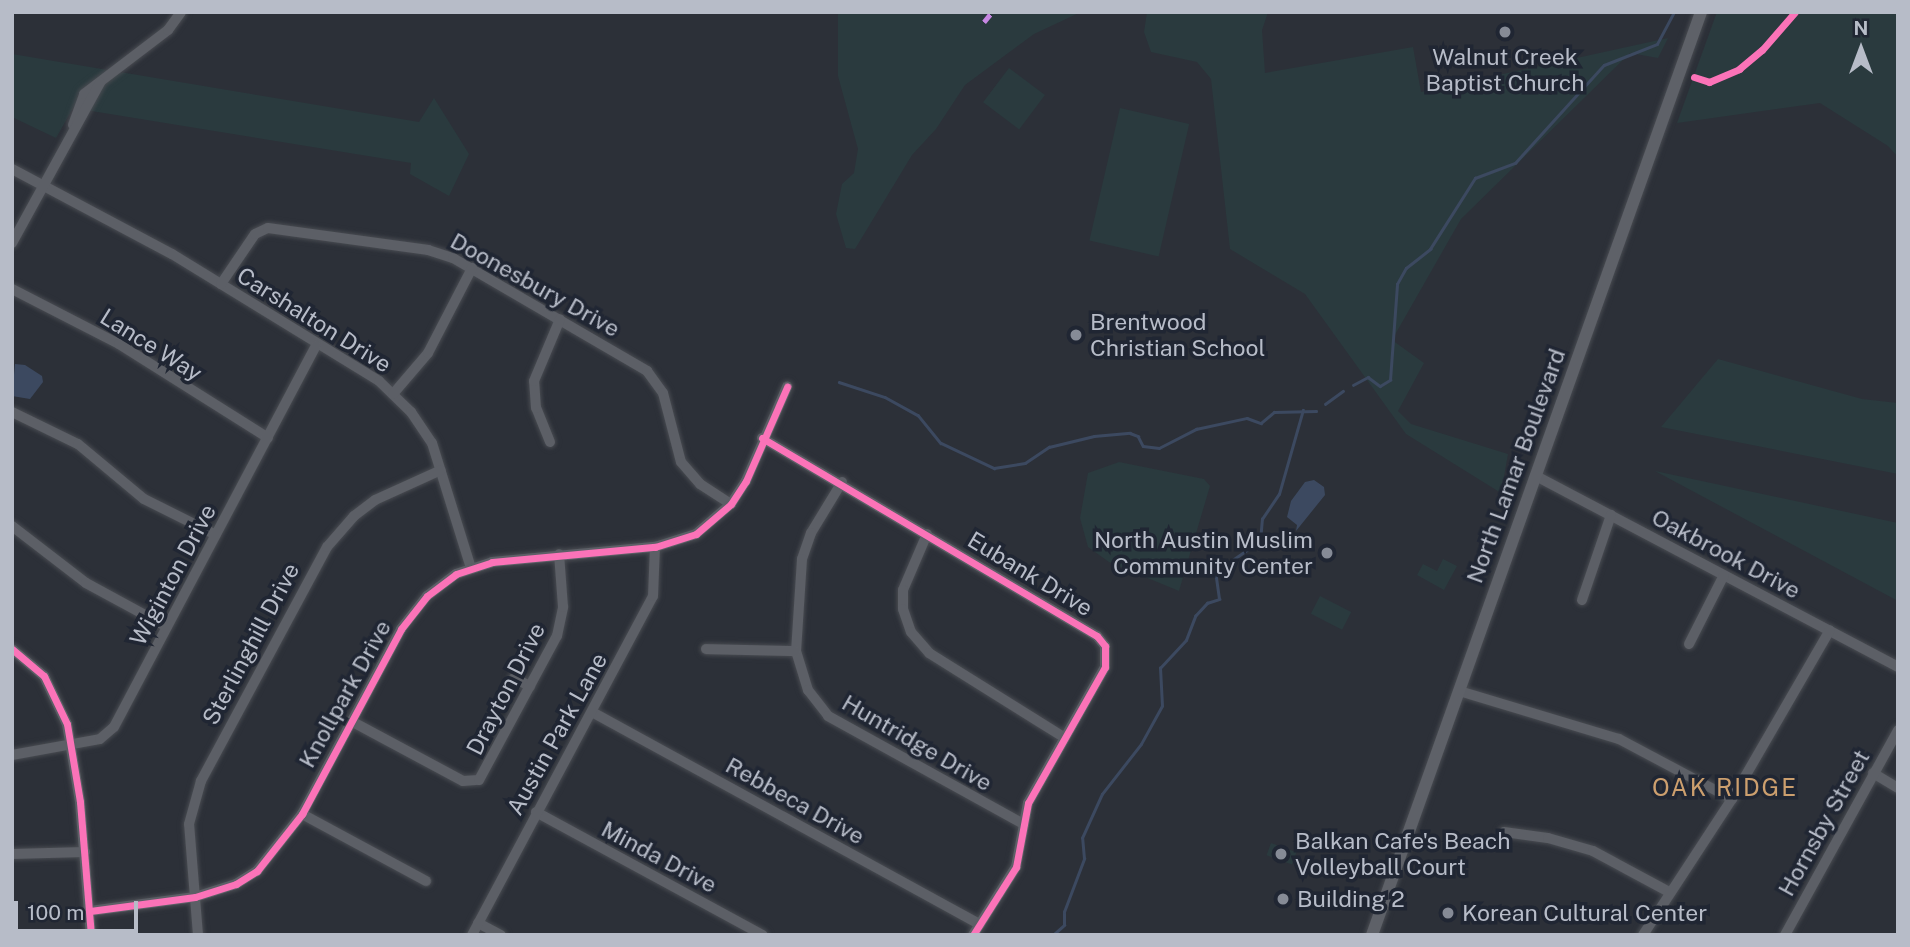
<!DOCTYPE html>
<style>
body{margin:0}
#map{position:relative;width:1910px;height:947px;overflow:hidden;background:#2c3038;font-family:"Public Sans",sans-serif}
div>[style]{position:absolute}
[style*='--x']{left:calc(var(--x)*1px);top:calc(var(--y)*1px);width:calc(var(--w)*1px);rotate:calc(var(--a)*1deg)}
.green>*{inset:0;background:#2a3a3e;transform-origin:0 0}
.water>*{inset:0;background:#3c4960}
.stream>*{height:2.5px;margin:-1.25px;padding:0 1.25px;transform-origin:1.25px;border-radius:1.25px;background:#3c4960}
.roads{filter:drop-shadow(0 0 2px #484b51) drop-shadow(0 0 2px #484b51)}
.minor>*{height:10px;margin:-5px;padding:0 5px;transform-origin:5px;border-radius:5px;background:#5c5f66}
.major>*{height:12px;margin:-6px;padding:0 6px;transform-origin:6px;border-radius:6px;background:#5e6168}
.quiet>*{height:5px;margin-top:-2.5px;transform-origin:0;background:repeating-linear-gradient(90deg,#c787e3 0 10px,transparent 0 15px)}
.cycleway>*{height:7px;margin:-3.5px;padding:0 3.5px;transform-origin:3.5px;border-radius:3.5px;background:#fb73b8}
.dots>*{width:19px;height:19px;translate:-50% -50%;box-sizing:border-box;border:4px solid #202633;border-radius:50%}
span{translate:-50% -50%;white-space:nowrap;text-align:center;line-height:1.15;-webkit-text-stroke:7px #202633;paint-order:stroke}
.poi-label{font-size:23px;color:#b7bcc8}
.left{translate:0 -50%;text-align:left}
.right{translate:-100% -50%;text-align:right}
.street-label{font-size:23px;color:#b7bcc8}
.neighbourhood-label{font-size:24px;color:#cc9f6e;letter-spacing:2px}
.frame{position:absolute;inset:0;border:14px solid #b7bcc8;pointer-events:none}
.north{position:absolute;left:1826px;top:14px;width:70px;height:70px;-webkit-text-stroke:5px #202633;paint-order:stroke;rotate:0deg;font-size:19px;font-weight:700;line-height:28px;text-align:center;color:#b7bcc8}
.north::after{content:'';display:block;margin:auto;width:24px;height:32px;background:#b7bcc8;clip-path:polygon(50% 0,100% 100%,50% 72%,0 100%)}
.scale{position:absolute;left:14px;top:901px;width:124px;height:32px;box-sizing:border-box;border:4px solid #b7bcc8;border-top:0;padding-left:9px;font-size:21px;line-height:24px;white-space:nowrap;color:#b7bcc8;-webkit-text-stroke:5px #202633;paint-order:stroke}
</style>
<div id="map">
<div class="green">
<div style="clip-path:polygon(838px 12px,1081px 12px,1034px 34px,965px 85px,936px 129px,912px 155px,855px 249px,846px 248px,836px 214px,842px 184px,854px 173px,858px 149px,838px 76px)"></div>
<div style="clip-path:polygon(1147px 12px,1268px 12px,1262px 30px,1265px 73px,1413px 47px,1421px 92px,1668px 38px,1658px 58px,1630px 53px,1461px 219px,1392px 340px,1424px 363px,1398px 411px,1411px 424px,1508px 454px,1501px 493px,1406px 434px,1305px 294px,1230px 249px,1211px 79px,1197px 62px,1151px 52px,1144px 32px)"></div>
<div style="clip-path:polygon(1717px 12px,1898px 12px,1898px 157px,1888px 146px,1820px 103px,1677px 123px)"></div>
<div style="clip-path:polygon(12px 54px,419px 122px,434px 98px,469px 154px,449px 196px,410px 174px,411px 163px,73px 108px,56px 138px,12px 117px)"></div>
<div style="left:1009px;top:68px;width:45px;height:43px;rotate:37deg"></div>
<div style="left:1120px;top:108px;width:71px;height:136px;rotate:13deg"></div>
<div style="clip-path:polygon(1718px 359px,1862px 399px,1898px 403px,1898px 474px,1661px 427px)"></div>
<div style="clip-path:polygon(1119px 462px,1204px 479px,1210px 486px,1179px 591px,1109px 562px,1088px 547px,1080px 518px,1088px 473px)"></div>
<div style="clip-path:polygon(1655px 471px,1898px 523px,1898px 601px)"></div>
<div style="clip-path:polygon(1443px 559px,1457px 566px,1444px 590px,1417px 575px,1423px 564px,1437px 571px)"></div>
<div style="left:1320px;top:596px;width:35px;height:20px;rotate:27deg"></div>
<div style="left:1271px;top:843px;width:27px;height:13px;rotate:20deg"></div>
</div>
<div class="water">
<div style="clip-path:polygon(15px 364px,25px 365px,42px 376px,43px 382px,30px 399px,12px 396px)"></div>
<div style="clip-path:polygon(1314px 480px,1324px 487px,1325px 495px,1296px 531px,1297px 525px,1287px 517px,1291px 501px,1305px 482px)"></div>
</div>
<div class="stream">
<div style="--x:839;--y:382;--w:48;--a:18.1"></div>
<div style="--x:885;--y:397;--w:38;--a:29"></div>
<div style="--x:918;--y:415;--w:36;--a:51"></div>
<div style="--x:941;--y:443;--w:59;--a:25.3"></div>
<div style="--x:994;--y:468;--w:31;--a:-9"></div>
<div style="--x:1025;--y:463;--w:29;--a:-34"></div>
<div style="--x:1049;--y:447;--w:46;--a:-13.7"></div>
<div style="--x:1094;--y:436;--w:36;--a:-5"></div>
<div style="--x:1130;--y:433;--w:9;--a:21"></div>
<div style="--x:1138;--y:436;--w:11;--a:63"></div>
<div style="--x:1143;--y:446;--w:16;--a:7"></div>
<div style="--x:1159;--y:448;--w:42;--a:-27.2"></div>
<div style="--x:1196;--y:429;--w:52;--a:-12.2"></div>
<div style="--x:1247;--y:418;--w:15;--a:20"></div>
<div style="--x:1261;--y:423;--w:17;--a:-40"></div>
<div style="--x:1274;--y:412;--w:42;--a:-1.4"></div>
<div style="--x:1353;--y:385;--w:17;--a:-28"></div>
<div style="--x:1368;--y:377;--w:15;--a:37"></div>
<div style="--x:1380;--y:386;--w:12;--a:-31"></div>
<div style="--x:1390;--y:380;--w:96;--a:-85.8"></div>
<div style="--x:1397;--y:284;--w:18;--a:-61"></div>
<div style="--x:1406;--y:268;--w:31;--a:-38"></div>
<div style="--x:1430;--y:249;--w:84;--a:-57.6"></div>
<div style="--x:1475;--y:178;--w:43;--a:-20.6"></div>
<div style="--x:1515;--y:163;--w:132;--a:-47.8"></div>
<div style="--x:1604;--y:65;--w:57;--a:-21.6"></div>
<div style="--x:1657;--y:44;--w:36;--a:-62"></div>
<div style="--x:1325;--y:404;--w:22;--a:-36"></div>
<div style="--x:1053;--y:935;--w:15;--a:-42"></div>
<div style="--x:1064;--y:925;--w:13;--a:-90"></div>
<div style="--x:1064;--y:912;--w:57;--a:-69.3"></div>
<div style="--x:1084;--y:859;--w:21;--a:-95"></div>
<div style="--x:1082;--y:838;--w:48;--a:-65.6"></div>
<div style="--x:1102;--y:794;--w:63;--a:-52"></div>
<div style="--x:1141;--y:744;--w:43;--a:-61.1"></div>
<div style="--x:1162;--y:706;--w:38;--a:-93"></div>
<div style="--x:1160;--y:668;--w:38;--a:-47"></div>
<div style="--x:1186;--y:640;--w:26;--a:-69"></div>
<div style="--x:1195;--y:616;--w:18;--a:-47"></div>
<div style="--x:1207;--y:603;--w:13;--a:-18"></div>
<div style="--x:1219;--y:599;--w:27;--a:-98"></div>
<div style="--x:1215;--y:572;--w:55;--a:-34.6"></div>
<div style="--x:1260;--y:541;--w:22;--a:-85"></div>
<div style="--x:1262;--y:519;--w:30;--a:-56"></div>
<div style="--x:1279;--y:494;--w:87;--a:-74.1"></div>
</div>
<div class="roads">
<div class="minor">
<div style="--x:73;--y:125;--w:33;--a:-70"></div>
<div style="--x:84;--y:94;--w:106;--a:-37.3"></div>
<div style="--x:168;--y:30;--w:22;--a:-54"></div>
<div style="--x:12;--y:169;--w:181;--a:28"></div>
<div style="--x:172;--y:254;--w:243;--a:31.5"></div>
<div style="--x:379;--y:381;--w:45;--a:44.1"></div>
<div style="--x:411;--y:412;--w:37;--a:56"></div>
<div style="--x:432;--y:443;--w:131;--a:72.7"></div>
<div style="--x:12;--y:243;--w:183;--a:-61.2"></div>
<div style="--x:221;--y:284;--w:60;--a:-55.8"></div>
<div style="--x:255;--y:234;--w:14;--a:-25"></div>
<div style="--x:268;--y:228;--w:162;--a:7.8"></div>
<div style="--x:428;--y:250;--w:26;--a:18"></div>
<div style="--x:453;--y:258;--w:225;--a:30.2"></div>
<div style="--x:647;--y:371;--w:27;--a:54"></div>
<div style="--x:663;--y:393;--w:71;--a:75.4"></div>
<div style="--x:681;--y:462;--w:29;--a:49"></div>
<div style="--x:700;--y:484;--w:37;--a:33"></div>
<div style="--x:12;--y:289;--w:120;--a:27.2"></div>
<div style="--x:119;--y:344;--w:176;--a:32.2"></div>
<div style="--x:393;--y:394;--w:54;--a:-49.5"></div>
<div style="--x:428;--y:353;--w:96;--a:-62.6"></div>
<div style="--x:12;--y:412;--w:73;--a:25.9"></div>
<div style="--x:78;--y:444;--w:86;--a:39.8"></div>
<div style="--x:144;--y:499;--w:80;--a:26.6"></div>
<div style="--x:762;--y:438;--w:389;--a:30.6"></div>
<div style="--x:1097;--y:636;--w:13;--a:51"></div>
<div style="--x:1105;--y:646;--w:21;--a:90"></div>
<div style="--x:1105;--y:667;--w:156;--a:119.5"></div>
<div style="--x:1028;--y:803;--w:65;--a:100.6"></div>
<div style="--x:1016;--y:867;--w:80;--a:122.3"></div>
<div style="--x:550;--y:442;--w:37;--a:-112"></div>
<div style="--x:536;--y:408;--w:27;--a:-94"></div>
<div style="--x:534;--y:381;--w:67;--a:-67.2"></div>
<div style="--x:1536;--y:476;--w:409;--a:27.8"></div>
<div style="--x:842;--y:482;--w:60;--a:121.3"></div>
<div style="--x:811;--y:533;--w:28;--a:109"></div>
<div style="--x:802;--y:559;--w:92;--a:93.7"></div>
<div style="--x:796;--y:651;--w:41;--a:72.9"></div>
<div style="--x:808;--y:690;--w:33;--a:52"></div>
<div style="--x:828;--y:716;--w:224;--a:28.9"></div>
<div style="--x:12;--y:526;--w:93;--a:37.6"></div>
<div style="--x:86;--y:583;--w:92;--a:28.5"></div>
<div style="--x:927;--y:534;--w:61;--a:113.2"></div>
<div style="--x:903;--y:590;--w:19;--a:90"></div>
<div style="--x:903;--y:609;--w:24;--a:71"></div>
<div style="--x:911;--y:632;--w:28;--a:49"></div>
<div style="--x:929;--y:653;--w:160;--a:32"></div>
<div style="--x:1582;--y:600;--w:90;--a:-71.2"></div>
<div style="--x:1689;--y:644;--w:77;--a:-63.1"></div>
<div style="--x:12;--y:649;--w:42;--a:40.2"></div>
<div style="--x:44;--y:676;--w:53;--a:64.4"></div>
<div style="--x:67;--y:724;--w:79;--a:80.5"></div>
<div style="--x:80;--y:802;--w:133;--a:85.3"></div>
<div style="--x:706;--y:649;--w:90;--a:1.3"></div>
<div style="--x:514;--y:678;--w:18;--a:27"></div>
<div style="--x:1459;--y:691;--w:167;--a:16.7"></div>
<div style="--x:1619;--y:739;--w:128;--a:28"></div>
<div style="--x:592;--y:712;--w:442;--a:28.7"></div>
<div style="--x:351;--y:721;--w:127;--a:28.2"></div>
<div style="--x:463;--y:781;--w:16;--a:-4"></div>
<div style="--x:479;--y:780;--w:164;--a:-61.6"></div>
<div style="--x:557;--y:636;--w:30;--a:-78"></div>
<div style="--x:563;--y:607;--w:53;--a:-94.3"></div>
<div style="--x:12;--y:755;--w:89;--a:-10.3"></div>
<div style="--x:100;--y:739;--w:18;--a:-41"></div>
<div style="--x:114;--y:727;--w:432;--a:-62.1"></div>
<div style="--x:1873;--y:773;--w:29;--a:31"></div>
<div style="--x:536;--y:812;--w:258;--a:28.5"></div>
<div style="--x:302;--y:814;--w:141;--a:28.4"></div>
<div style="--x:1504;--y:832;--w:44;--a:7.8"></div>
<div style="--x:1548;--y:838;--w:47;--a:16.1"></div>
<div style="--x:1593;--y:851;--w:86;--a:28.3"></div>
<div style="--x:12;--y:854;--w:73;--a:-1.6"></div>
<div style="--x:90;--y:911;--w:106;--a:-7.6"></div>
<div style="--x:195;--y:897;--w:43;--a:-17.6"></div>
<div style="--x:236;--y:884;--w:25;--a:-32"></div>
<div style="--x:257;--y:871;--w:73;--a:-51.7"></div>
<div style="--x:302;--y:814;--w:210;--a:-61.8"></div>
<div style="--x:401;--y:629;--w:42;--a:-51.8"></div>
<div style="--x:427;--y:596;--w:36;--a:-37"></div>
<div style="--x:456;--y:574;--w:38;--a:-18"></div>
<div style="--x:492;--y:562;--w:164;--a:-5.3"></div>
<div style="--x:655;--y:547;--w:43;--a:-17.6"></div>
<div style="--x:696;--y:534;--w:46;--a:-40.6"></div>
<div style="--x:731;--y:504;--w:27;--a:-57"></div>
<div style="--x:746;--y:481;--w:103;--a:-66.4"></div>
<div style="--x:478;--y:923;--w:26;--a:28"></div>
<div style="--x:198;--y:935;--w:111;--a:-94.6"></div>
<div style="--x:189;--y:824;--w:45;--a:-74.4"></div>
<div style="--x:201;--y:781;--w:266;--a:-61.7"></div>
<div style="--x:327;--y:547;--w:41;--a:-48.9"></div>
<div style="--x:354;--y:516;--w:26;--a:-37"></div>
<div style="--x:375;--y:500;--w:72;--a:-24.4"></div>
<div style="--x:472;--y:935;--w:384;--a:-61.9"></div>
<div style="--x:653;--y:596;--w:49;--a:-87.7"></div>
<div style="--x:1643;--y:935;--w:163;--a:-56.8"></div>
<div style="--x:1732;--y:799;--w:195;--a:-59.9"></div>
<div style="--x:1785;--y:935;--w:234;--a:-61.1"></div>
</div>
<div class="major">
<div style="--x:1372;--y:935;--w:980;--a:-70.38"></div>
</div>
</div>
<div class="quiet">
<div style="--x:984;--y:22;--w:13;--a:-51"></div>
</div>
<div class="cycleway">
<div style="--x:1694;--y:77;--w:16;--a:18"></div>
<div style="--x:1709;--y:82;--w:33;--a:-23"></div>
<div style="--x:1739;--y:69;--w:30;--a:-40"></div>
<div style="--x:1762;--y:50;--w:50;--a:-49"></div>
<div style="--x:762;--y:438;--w:389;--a:30.6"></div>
<div style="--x:1097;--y:636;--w:13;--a:51"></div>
<div style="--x:1105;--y:646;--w:21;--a:90"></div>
<div style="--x:1105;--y:667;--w:156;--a:119.5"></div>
<div style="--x:1028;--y:803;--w:65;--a:100.6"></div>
<div style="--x:1016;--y:867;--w:80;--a:122.3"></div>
<div style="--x:12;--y:649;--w:42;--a:40.2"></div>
<div style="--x:44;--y:676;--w:53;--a:64.4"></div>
<div style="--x:67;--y:724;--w:79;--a:80.5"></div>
<div style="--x:80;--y:802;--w:133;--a:85.3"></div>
<div style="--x:90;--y:911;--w:106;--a:-7.6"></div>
<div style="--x:195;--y:897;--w:43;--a:-17.6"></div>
<div style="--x:236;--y:884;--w:25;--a:-32"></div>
<div style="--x:257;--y:871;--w:73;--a:-51.7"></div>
<div style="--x:302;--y:814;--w:210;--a:-61.8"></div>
<div style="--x:401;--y:629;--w:42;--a:-51.8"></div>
<div style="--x:427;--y:596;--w:36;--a:-37"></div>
<div style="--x:456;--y:574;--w:38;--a:-18"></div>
<div style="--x:492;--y:562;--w:164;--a:-5.3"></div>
<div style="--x:655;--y:547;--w:43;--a:-17.6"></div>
<div style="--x:696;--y:534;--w:46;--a:-40.6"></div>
<div style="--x:731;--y:504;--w:27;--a:-57"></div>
<div style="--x:746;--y:481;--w:103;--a:-66.4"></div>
</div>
<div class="dots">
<div style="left:1505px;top:32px;background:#868b96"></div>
<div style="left:1076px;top:335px;background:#868b96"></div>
<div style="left:1327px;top:553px;background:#868b96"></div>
<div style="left:1281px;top:854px;background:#868b96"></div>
<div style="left:1283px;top:899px;background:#868b96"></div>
<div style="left:1448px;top:913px;background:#868b96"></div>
</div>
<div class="poi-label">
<span style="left:1505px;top:70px">Walnut Creek<br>Baptist Church</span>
<span class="left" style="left:1090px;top:335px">Brentwood<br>Christian School</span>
<span class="right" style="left:1313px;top:553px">North Austin Muslim<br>Community Center</span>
<span class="left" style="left:1295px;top:854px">Balkan Cafe's Beach<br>Volleyball Court</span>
<span class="left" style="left:1297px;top:899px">Building 2</span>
<span class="left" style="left:1462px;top:913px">Korean Cultural Center</span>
</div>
<div class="street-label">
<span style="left:535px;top:285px;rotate:29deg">Doonesbury Drive</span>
<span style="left:314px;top:320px;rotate:32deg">Carshalton Drive</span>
<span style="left:151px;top:345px;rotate:32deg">Lance Way</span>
<span style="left:1516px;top:466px;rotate:-70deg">North Lamar Boulevard</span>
<span style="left:1726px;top:554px;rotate:28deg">Oakbrook Drive</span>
<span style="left:1030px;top:574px;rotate:31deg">Eubank Drive</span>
<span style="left:173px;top:575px;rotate:-62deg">Wiginton Drive</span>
<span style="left:251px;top:644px;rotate:-62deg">Sterlinghill Drive</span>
<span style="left:506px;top:689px;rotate:-63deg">Drayton Drive</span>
<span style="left:345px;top:694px;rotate:-61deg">Knollpark Drive</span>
<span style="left:557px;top:734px;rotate:-61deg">Austin Park Lane</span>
<span style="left:917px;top:743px;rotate:30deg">Huntridge Drive</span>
<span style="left:795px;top:801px;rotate:29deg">Rebbeca Drive</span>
<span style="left:1824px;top:823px;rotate:-61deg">Hornsby Street</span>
<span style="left:659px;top:857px;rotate:28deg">Minda Drive</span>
</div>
<div class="neighbourhood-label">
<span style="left:1725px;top:788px">OAK RIDGE</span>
</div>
<div class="frame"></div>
<div class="north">N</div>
<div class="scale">100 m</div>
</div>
